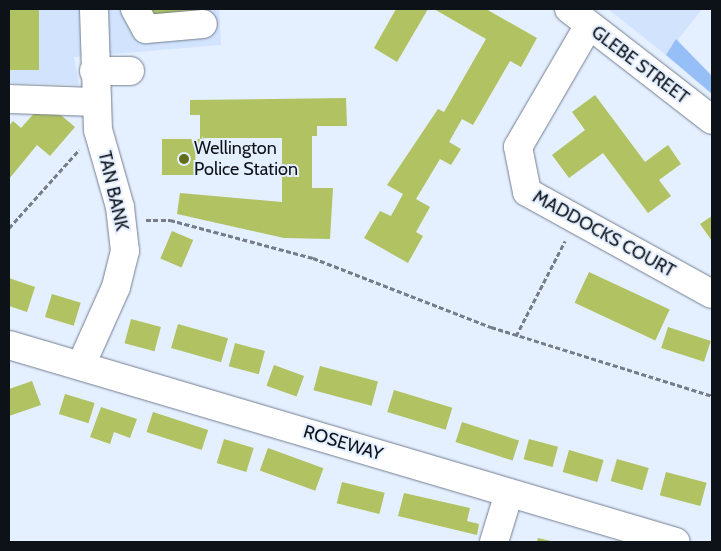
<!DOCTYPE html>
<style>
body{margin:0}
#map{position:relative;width:721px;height:551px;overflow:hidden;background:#e4efff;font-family:Cabin,sans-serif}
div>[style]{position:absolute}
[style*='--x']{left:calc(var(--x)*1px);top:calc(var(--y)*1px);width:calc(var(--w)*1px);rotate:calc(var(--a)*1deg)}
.built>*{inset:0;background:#d1e3fd}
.green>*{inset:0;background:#96bef7}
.building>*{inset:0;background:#b0c262;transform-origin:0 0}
.path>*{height:3px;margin-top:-1.5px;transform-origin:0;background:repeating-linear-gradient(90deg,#757d88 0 5px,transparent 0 7.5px)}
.roads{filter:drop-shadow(0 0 1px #727e8f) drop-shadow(0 0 1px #727e8f)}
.minor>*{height:28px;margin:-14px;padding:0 14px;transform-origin:14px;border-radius:14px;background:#fff}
.dots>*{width:14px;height:14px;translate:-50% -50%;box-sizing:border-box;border:2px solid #e4efff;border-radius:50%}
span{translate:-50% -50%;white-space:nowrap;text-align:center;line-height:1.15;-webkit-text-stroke:4px #e4efff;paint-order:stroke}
.street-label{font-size:18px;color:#0d1218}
.poi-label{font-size:18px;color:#0d1218}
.left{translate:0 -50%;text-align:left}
.frame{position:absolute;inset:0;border:10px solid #0d1218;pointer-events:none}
</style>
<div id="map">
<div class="built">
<div style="clip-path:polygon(9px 9px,219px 9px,221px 45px,74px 57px,79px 85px,9px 83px)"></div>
<div style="clip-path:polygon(608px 9px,702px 9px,666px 55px)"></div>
</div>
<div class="green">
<div style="clip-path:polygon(676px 39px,712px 76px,712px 94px,666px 55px)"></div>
</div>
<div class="building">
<div style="left:9px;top:9px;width:30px;height:61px"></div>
<div style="clip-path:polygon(146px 9px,207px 9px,207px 10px,148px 18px)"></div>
<div style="clip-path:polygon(396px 9px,428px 9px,397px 62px,374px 48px)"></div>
<div style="clip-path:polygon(434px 9px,486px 9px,537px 38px,521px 67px,510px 61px,473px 125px,462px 119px,449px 142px,461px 149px,451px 165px,440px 159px,416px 199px,430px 207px,416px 232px,423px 236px,408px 263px,364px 238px,380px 211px,391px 216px,403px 194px,387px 185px,438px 109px,444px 112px,486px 39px)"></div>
<div style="clip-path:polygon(595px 95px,645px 162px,668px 145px,681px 164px,659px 180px,671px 196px,648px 213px,603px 153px,569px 178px,552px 155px,585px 130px,572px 112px)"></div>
<div style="clip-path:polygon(346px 98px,347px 126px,317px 126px,317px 136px,312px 136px,312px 188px,333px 188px,330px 239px,284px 238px,177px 214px,180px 193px,282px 202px,282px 138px,204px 138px,204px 147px,195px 147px,196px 175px,162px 175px,162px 139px,200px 139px,200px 115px,190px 115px,190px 100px)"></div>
<div style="clip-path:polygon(50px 106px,75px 127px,50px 156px,37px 145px,9px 179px,9px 126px,13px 121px,21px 128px,37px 110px,42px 115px)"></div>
<div style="clip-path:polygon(712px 216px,712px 241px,700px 224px)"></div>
<div style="left:172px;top:231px;width:23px;height:30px;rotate:23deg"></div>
<div style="left:589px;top:272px;width:89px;height:34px;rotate:25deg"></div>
<div style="clip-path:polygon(9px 278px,35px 287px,27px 312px,9px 306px)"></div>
<div style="left:52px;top:294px;width:30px;height:24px;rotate:17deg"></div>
<div style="left:131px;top:319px;width:31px;height:25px;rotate:15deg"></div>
<div style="left:178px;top:324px;width:52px;height:25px;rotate:16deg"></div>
<div style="left:668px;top:327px;width:45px;height:22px;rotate:18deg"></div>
<div style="left:235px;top:343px;width:31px;height:24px;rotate:15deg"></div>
<div style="left:274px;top:365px;width:32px;height:22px;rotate:20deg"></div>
<div style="left:320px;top:366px;width:60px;height:25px;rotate:15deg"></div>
<div style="clip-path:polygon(32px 381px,41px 405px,9px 416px,9px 389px)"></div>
<div style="left:394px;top:390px;width:61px;height:23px;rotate:17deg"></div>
<div style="left:65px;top:394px;width:31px;height:21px;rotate:17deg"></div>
<div style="clip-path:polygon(101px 407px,137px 419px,130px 438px,114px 432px,110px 444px,90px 437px)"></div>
<div style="left:153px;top:412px;width:58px;height:21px;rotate:18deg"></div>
<div style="left:462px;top:422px;width:60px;height:21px;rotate:18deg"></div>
<div style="left:224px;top:439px;width:31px;height:25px;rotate:17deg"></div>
<div style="left:529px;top:439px;width:30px;height:21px;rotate:15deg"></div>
<div style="left:268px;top:448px;width:59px;height:24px;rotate:20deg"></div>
<div style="left:569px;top:450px;width:36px;height:23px;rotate:16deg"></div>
<div style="left:617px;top:459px;width:33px;height:23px;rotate:16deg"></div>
<div style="left:666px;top:472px;width:42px;height:24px;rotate:15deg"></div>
<div style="left:342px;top:482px;width:44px;height:22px;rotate:14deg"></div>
<div style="clip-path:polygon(404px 493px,470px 508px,467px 521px,479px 524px,477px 535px,398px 516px)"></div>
<div style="clip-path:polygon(538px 538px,551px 541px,551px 542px,537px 542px)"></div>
</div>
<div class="path">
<div style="--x:146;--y:220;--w:24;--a:0"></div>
<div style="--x:170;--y:220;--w:148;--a:14.9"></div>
<div style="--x:313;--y:258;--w:191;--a:21.2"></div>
<div style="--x:491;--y:327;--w:232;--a:17.3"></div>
<div style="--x:9;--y:228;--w:105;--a:-48.1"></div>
<div style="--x:516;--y:336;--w:107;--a:-62.7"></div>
</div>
<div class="roads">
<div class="minor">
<div style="--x:135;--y:9;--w:23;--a:61"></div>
<div style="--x:146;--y:29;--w:57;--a:-5"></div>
<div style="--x:569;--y:9;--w:181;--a:37.8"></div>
<div style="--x:589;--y:25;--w:141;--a:120.2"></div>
<div style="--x:518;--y:147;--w:46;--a:78.7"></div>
<div style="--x:527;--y:192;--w:211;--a:28.9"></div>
<div style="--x:94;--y:71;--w:36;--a:0"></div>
<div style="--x:9;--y:99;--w:86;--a:2"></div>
<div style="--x:9;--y:345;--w:695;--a:16.45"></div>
<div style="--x:82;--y:363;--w:83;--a:-65.9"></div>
<div style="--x:116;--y:287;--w:37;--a:-76"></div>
<div style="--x:125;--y:251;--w:44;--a:-96.5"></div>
<div style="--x:120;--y:207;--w:80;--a:-105.9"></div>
<div style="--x:98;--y:130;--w:121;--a:-91.9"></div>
<div style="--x:494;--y:542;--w:51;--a:-73"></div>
</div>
</div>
<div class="dots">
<div style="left:184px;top:159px;background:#626f1a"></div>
</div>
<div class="street-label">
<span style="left:640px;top:65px;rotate:37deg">GLEBE STREET</span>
<span style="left:113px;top:191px;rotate:77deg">TAN BANK</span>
<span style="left:604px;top:234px;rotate:29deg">MADDOCKS COURT</span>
<span style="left:343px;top:443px;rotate:17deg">ROSEWAY</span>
</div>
<div class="poi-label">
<span class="left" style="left:194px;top:159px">Wellington<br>Police Station</span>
</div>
<div class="frame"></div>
</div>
